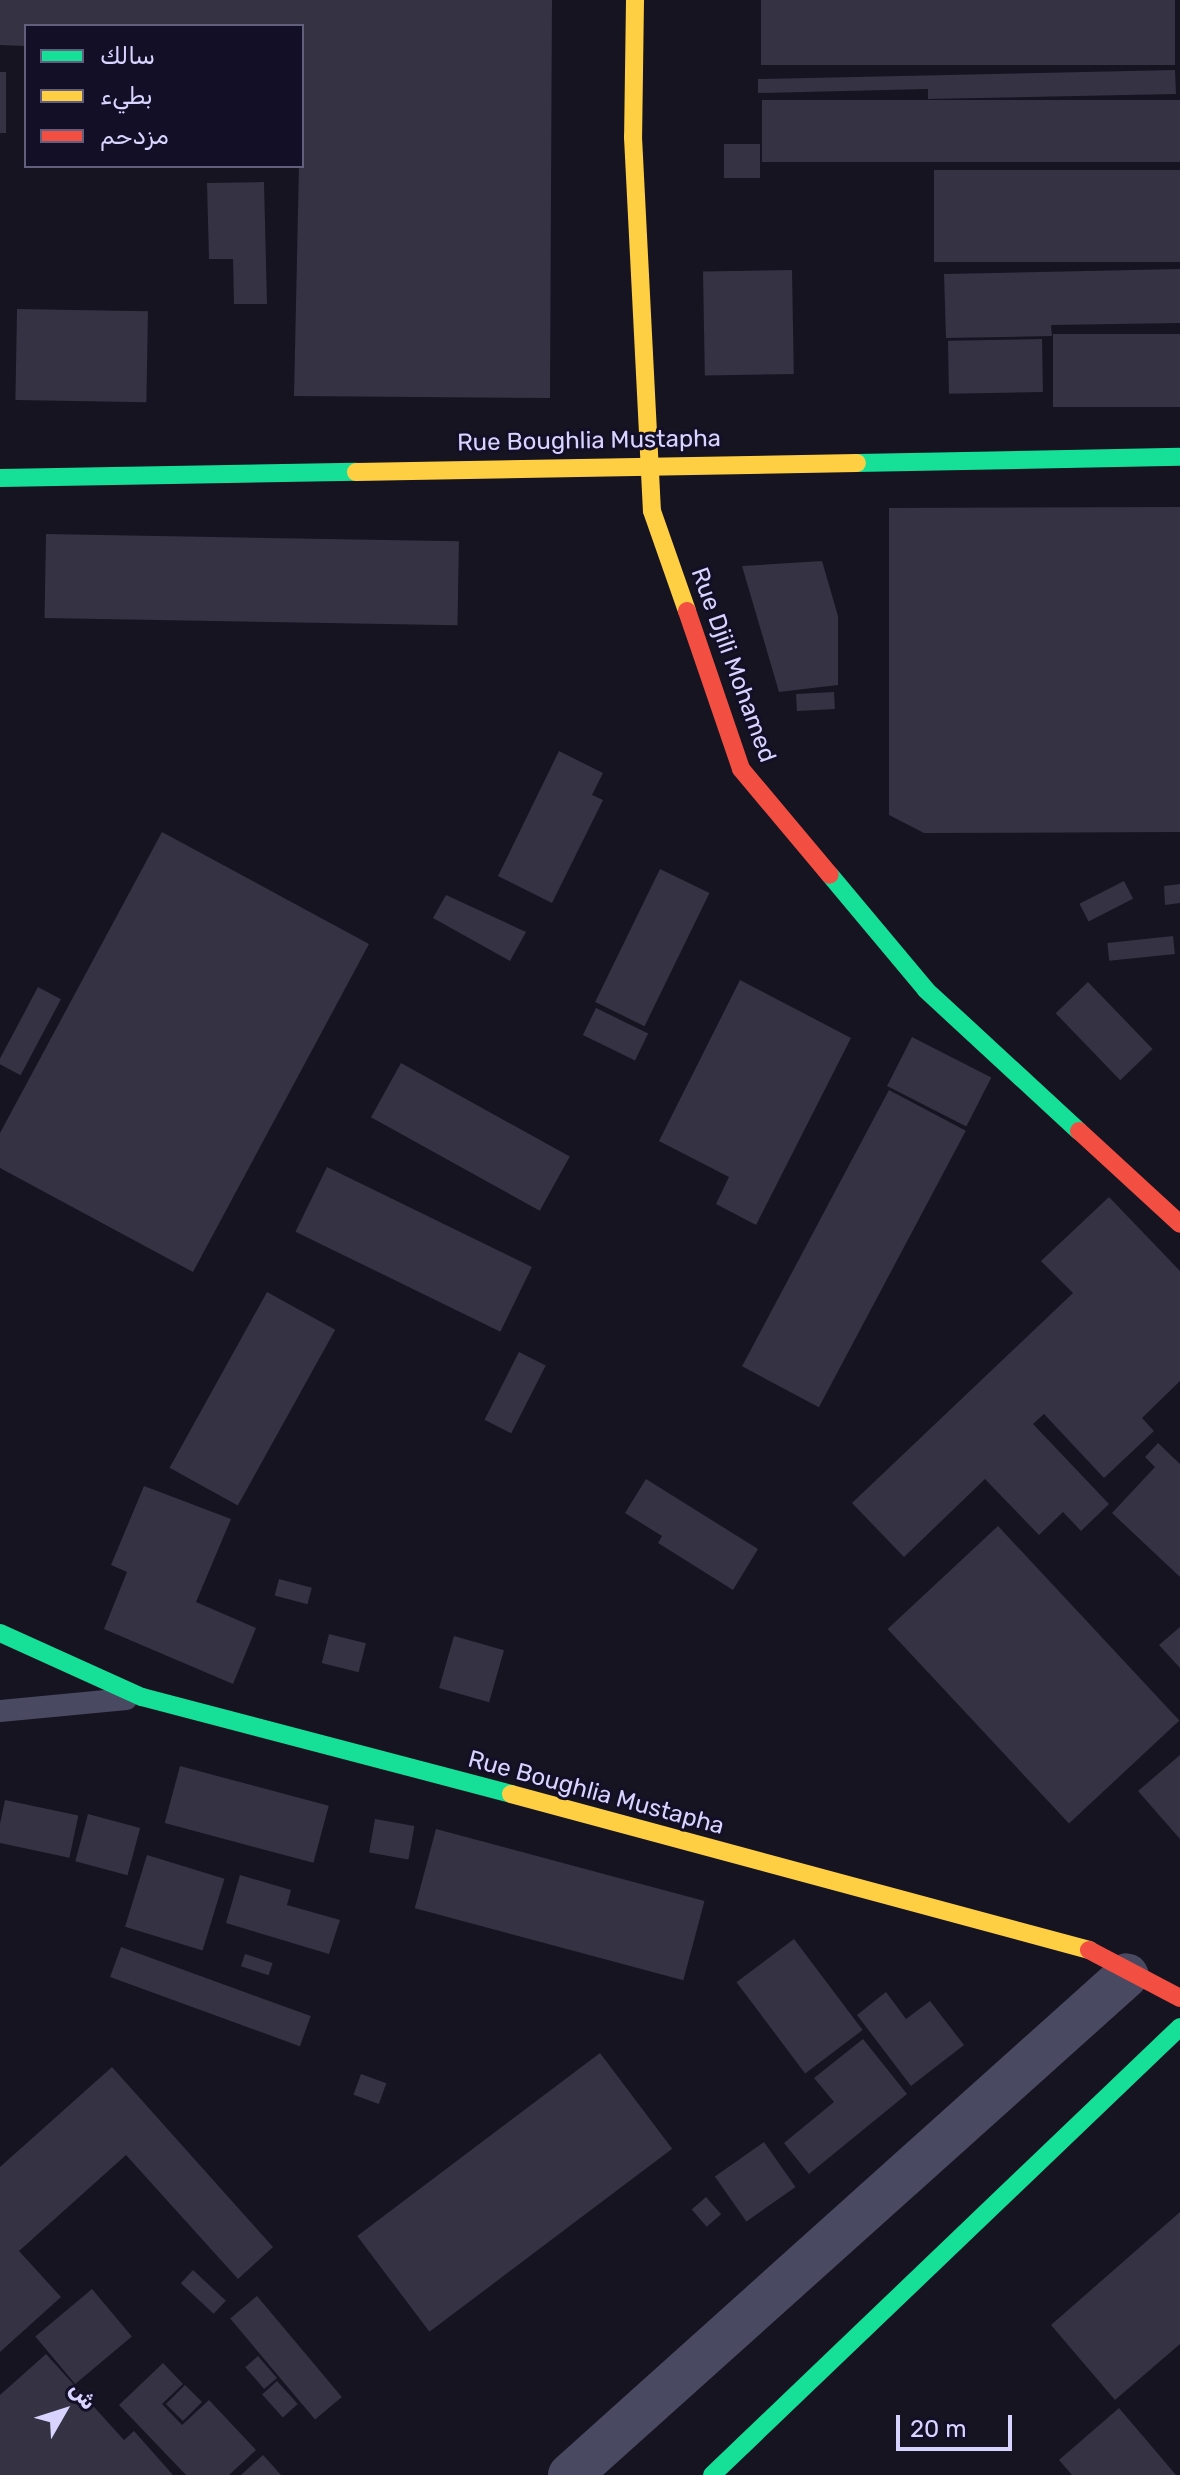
<!DOCTYPE html>
<meta charset="utf-8">
<style>
body{margin:0}
#map{position:relative;width:1180px;height:2475px;overflow:hidden;background:#161421;font-family:Rubik,"Noto Naskh Arabic",sans-serif}
div>[style]{position:absolute}
[style*='--x']{left:calc(var(--x)*1px);top:calc(var(--y)*1px);width:calc(var(--w)*1px);rotate:calc(var(--a)*1deg)}
.building>*{inset:0;background:#343243;transform-origin:0 0}
.lane>*{height:22px;margin:-11px;padding:0 11px;transform-origin:11px;border-radius:11px;background:#4a4962}
.street>*{height:44px;margin:-22px;padding:0 22px;transform-origin:22px;border-radius:22px;background:#4a4962}
.fast>*{height:18px;margin:-9px;padding:0 9px;transform-origin:9px;border-radius:9px;background:#16e098}
.slow>*{height:18px;margin:-9px;padding:0 9px;transform-origin:9px;border-radius:9px;background:#ffcf43}
.jam>*{height:18px;margin:-9px;padding:0 9px;transform-origin:9px;border-radius:9px;background:#f24e42}
span{translate:-50% -50%;white-space:nowrap;text-align:center;line-height:1.15;-webkit-text-stroke:6px #130f26;paint-order:stroke}
.street-label{font-size:24px;color:#d9d4ff}
.legend{position:absolute;left:24px;top:24px;width:280px;height:144px;box-sizing:border-box;background:#130f26;border:2px solid #625e7d;margin:0;padding:10px 14px;list-style:none;font-size:24px;color:#d9d4ff}
.legend li{display:flex;align-items:center;gap:16px;height:40px}
.legend b{width:40px;border:2px solid #625e7d}
.north{position:absolute;left:24px;top:2371px;width:80px;height:80px;-webkit-text-stroke:6px #130f26;paint-order:stroke;rotate:51deg;font-size:22px;font-weight:700;line-height:32px;text-align:center;color:#d9d4ff}
.north::after{content:'';display:block;margin:auto;width:28px;height:36px;background:#d9d4ff;clip-path:polygon(50% 0,100% 100%,50% 72%,0 100%)}
.scale{position:absolute;left:896px;top:2415px;width:116px;height:36px;box-sizing:border-box;border:4px solid #d9d4ff;border-top:0;padding-left:10px;font-size:24px;line-height:28px;white-space:nowrap;color:#d9d4ff;-webkit-text-stroke:6px #130f26;paint-order:stroke}
</style>
<div id="map">
<div class="building">
<div style="clip-path:polygon(0 0,552px 0,550px 398px,294px 396px,302px 26px,26px 26px,26px 46px,0 45px)"></div>
<div style="left:761px;top:0;width:414px;height:65px"></div>
<div style="clip-path:polygon(1175px 70px,1176px 94px,928px 99px,928px 89px,758px 93px,758px 79px)"></div>
<div style="left:0;top:72px;width:6px;height:61px"></div>
<div style="left:1180px;top:100px;width:62px;height:418px;rotate:90deg"></div>
<div style="left:724px;top:144px;width:36px;height:34px"></div>
<div style="left:1180px;top:170px;width:92px;height:246px;rotate:90deg"></div>
<div style="clip-path:polygon(264px 182px,267px 304px,234px 304px,233px 259px,209px 259px,207px 183px)"></div>
<div style="clip-path:polygon(1180px 269px,1180px 323px,1051px 325px,1052px 336px,946px 338px,944px 274px)"></div>
<div style="left:792px;top:270px;width:104px;height:89px;rotate:89deg"></div>
<div style="left:17px;top:309px;width:131px;height:91px;rotate:1deg"></div>
<div style="left:1180px;top:334px;width:73px;height:127px;rotate:90deg"></div>
<div style="left:1042px;top:339px;width:53px;height:94px;rotate:89deg"></div>
<div style="clip-path:polygon(1180px 507px,1180px 832px,924px 833px,889px 815px,889px 508px)"></div>
<div style="left:46px;top:534px;width:413px;height:84px;rotate:1deg"></div>
<div style="clip-path:polygon(822px 561px,838px 616px,838px 685px,779px 692px,742px 566px)"></div>
<div style="left:834px;top:692px;width:17px;height:38px;rotate:87deg"></div>
<div style="clip-path:polygon(559px 751px,603px 773px,592px 795px,603px 800px,552px 903px,498px 876px)"></div>
<div style="clip-path:polygon(162px 832px,369px 944px,193px 1272px,0 1168px,0 1133px)"></div>
<div style="left:660px;top:869px;width:55px;height:148px;rotate:26deg"></div>
<div style="left:1124px;top:881px;width:20px;height:50px;rotate:63deg"></div>
<div style="clip-path:polygon(1180px 884px,1180px 903px,1165px 905px,1164px 886px)"></div>
<div style="clip-path:polygon(446px 895px,526px 932px,510px 961px,433px 918px)"></div>
<div style="left:1173px;top:936px;width:18px;height:66px;rotate:84deg"></div>
<div style="clip-path:polygon(740px 980px,851px 1038px,756px 1225px,716px 1204px,729px 1177px,659px 1141px)"></div>
<div style="left:1088px;top:982px;width:93px;height:45px;rotate:46deg"></div>
<div style="left:38px;top:987px;width:26px;height:86px;rotate:28deg"></div>
<div style="left:596px;top:1008px;width:58px;height:30px;rotate:26deg"></div>
<div style="left:912px;top:1037px;width:89px;height:55px;rotate:27deg"></div>
<div style="left:401px;top:1063px;width:193px;height:62px;rotate:29deg"></div>
<div style="left:889px;top:1090px;width:87px;height:313px;rotate:28deg"></div>
<div style="left:327px;top:1167px;width:228px;height:72px;rotate:26deg"></div>
<div style="clip-path:polygon(1109px 1197px,1180px 1271px,1180px 1381px,1142px 1418px,1154px 1431px,1104px 1478px,1044px 1414px,1033px 1424px,1109px 1504px,1081px 1531px,1063px 1512px,1039px 1535px,985px 1479px,904px 1557px,852px 1503px,1073px 1293px,1041px 1261px)"></div>
<div style="left:267px;top:1292px;width:78px;height:201px;rotate:29deg"></div>
<div style="left:519px;top:1352px;width:30px;height:76px;rotate:27deg"></div>
<div style="clip-path:polygon(1158px 1443px,1180px 1464px,1180px 1577px,1112px 1513px,1155px 1467px,1145px 1457px)"></div>
<div style="clip-path:polygon(646px 1479px,758px 1549px,733px 1590px,658px 1543px,662px 1536px,625px 1513px)"></div>
<div style="clip-path:polygon(144px 1486px,231px 1519px,196px 1602px,256px 1628px,233px 1684px,104px 1629px,127px 1572px,111px 1565px)"></div>
<div style="left:998px;top:1526px;width:266px;height:151px;rotate:47deg"></div>
<div style="left:279px;top:1579px;width:34px;height:17px;rotate:15deg"></div>
<div style="clip-path:polygon(1180px 1627px,1180px 1668px,1159px 1645px)"></div>
<div style="left:329px;top:1634px;width:38px;height:30px;rotate:14deg"></div>
<div style="left:454px;top:1636px;width:52px;height:54px;rotate:16deg"></div>
<div style="clip-path:polygon(1180px 1755px,1180px 1839px,1138px 1791px)"></div>
<div style="left:180px;top:1766px;width:154px;height:59px;rotate:15deg"></div>
<div style="left:5px;top:1800px;width:75px;height:43px;rotate:12deg"></div>
<div style="left:88px;top:1814px;width:54px;height:49px;rotate:15deg"></div>
<div style="left:375px;top:1819px;width:40px;height:34px;rotate:10deg"></div>
<div style="left:436px;top:1829px;width:278px;height:82px;rotate:15deg"></div>
<div style="left:147px;top:1855px;width:81px;height:75px;rotate:17deg"></div>
<div style="clip-path:polygon(240px 1875px,291px 1890px,287px 1905px,340px 1920px,329px 1954px,226px 1923px)"></div>
<div style="left:794px;top:1939px;width:114px;height:72px;rotate:53deg"></div>
<div style="left:121px;top:1947px;width:202px;height:32px;rotate:20deg"></div>
<div style="left:245px;top:1954px;width:29px;height:13px;rotate:18deg"></div>
<div style="clip-path:polygon(886px 1992px,906px 2019px,930px 2001px,964px 2045px,911px 2086px,857px 2015px)"></div>
<div style="clip-path:polygon(863px 2039px,907px 2094px,809px 2174px,784px 2143px,834px 2102px,814px 2078px)"></div>
<div style="left:600px;top:2053px;width:120px;height:304px;rotate:53deg"></div>
<div style="clip-path:polygon(112px 2067px,273px 2247px,238px 2279px,126px 2155px,19px 2251px,61px 2297px,0 2352px,0 2167px)"></div>
<div style="left:361px;top:2074px;width:27px;height:22px;rotate:20deg"></div>
<div style="left:764px;top:2142px;width:55px;height:60px;rotate:55deg"></div>
<div style="left:706px;top:2197px;width:23px;height:19px;rotate:49deg"></div>
<div style="clip-path:polygon(1180px 2212px,1180px 2344px,1115px 2400px,1051px 2325px)"></div>
<div style="left:193px;top:2270px;width:45px;height:18px;rotate:43deg"></div>
<div style="left:92px;top:2289px;width:62px;height:74px;rotate:50deg"></div>
<div style="left:257px;top:2296px;width:132px;height:35px;rotate:50deg"></div>
<div style="clip-path:polygon(46px 2354px,124px 2440px,134px 2431px,173px 2475px,0 2475px,0 2395px)"></div>
<div style="left:258px;top:2356px;width:29px;height:17px;rotate:49deg"></div>
<div style="clip-path:polygon(163px 2363px,183px 2384px,162px 2404px,182px 2425px,209px 2400px,256px 2450px,229px 2475px,186px 2475px,119px 2405px)"></div>
<div style="left:277px;top:2381px;width:31px;height:20px;rotate:48deg"></div>
<div style="left:185px;top:2385px;width:24px;height:27px;rotate:45deg"></div>
<div style="clip-path:polygon(1119px 2408px,1176px 2475px,1072px 2475px,1059px 2460px)"></div>
<div style="clip-path:polygon(263px 2455px,281px 2475px,241px 2475px)"></div>
</div>
<div class="lane">
<div style="--x:0;--y:1711;--w:127;--a:-5.4"></div>
</div>
<div class="street">
<div style="--x:570;--y:2475;--w:748;--a:-41.91"></div>
</div>
<div class="fast">
<div style="--x:857;--y:463;--w:323;--a:-1.1"></div>
<div style="--x:0;--y:478;--w:356;--a:-1"></div>
<div style="--x:830;--y:875;--w:150;--a:50.1"></div>
<div style="--x:926;--y:990;--w:208;--a:42.7"></div>
<div style="--x:0;--y:1633;--w:156;--a:24.3"></div>
<div style="--x:142;--y:1697;--w:382;--a:14.7"></div>
<div style="--x:712;--y:2475;--w:648;--a:-43.75"></div>
</div>
<div class="slow">
<div style="--x:635;--y:0;--w:137;--a:90.8"></div>
<div style="--x:633;--y:137;--w:374;--a:87.1"></div>
<div style="--x:652;--y:511;--w:106;--a:70.7"></div>
<div style="--x:356;--y:472;--w:501;--a:-1.03"></div>
<div style="--x:511;--y:1794;--w:599;--a:15.1"></div>
</div>
<div class="jam">
<div style="--x:687;--y:611;--w:167;--a:71.1"></div>
<div style="--x:741;--y:769;--w:138;--a:50"></div>
<div style="--x:1079;--y:1131;--w:137;--a:42.6"></div>
<div style="--x:1089;--y:1950;--w:103;--a:27.8"></div>
</div>
<div class="street-label">
<span style="left:589px;top:441px;rotate:-1deg">Rue Boughlia Mustapha</span>
<span style="left:733px;top:665px;rotate:70deg">Rue Djili Mohamed</span>
<span style="left:596px;top:1793px;rotate:15deg">Rue Boughlia Mustapha</span>
</div>
<ul class="legend">
<li><b style="height:10px;background:#16e098"></b>سالك</li>
<li><b style="height:10px;background:#ffcf43"></b>بطيء</li>
<li><b style="height:10px;background:#f24e42"></b>مزدحم</li>
</ul>
<div class="north">ش</div>
<div class="scale">20 m</div>
</div>
